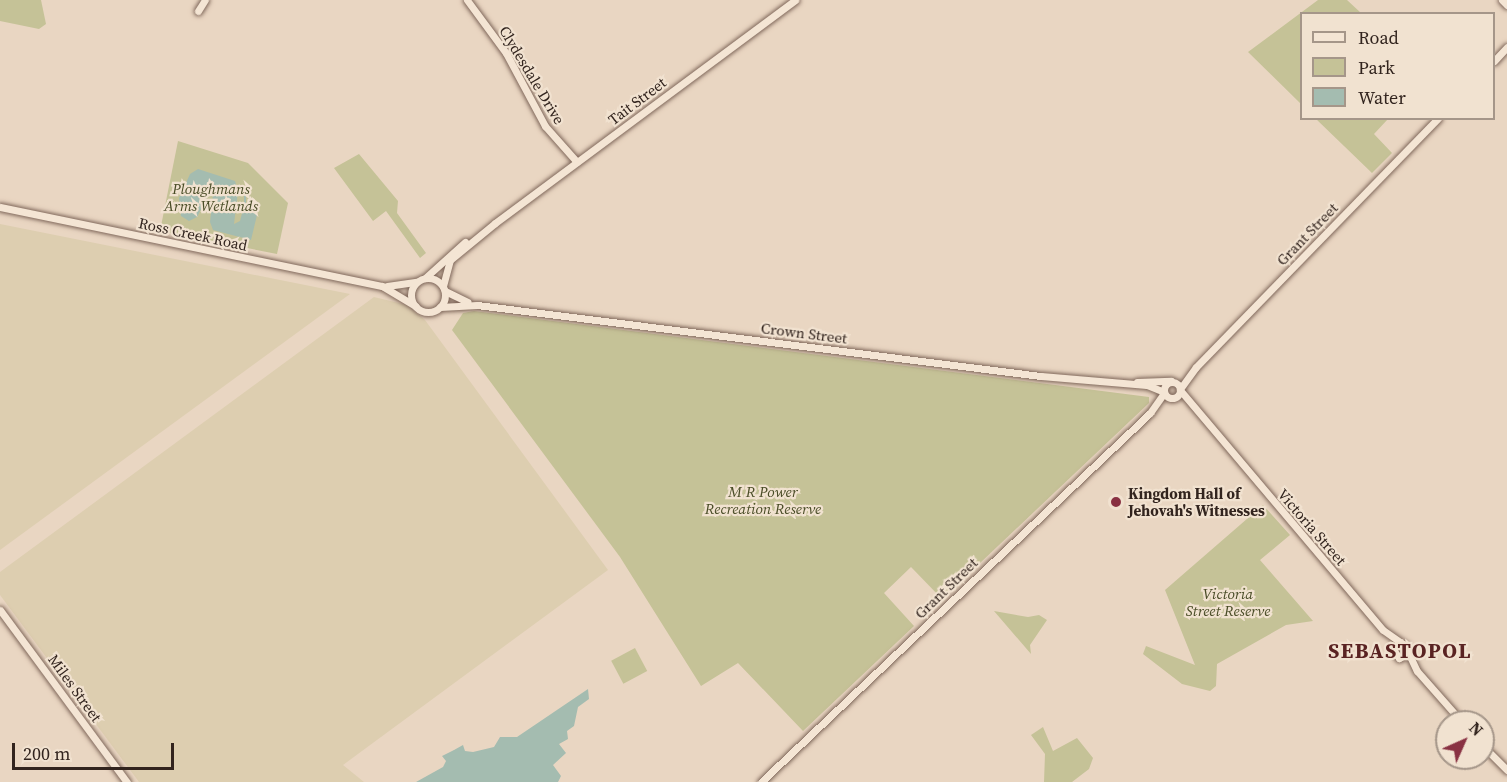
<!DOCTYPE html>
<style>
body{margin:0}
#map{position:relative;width:1507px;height:782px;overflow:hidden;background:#e9d6c2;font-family:"Source Serif 4",serif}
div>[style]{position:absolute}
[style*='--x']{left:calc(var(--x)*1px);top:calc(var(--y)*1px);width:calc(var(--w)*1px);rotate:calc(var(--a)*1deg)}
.farmland>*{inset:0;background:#ddceb0}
.green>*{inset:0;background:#c5c297;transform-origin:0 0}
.water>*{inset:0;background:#a4bcb0}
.stream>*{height:1.5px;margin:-0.75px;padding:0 0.75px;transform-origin:0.75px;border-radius:0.75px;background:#a4bcb0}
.roads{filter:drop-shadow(0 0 2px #80685b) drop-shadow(0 0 2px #80685b)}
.tertiary>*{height:7px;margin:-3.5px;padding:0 3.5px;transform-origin:3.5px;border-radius:3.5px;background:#f4e5d4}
.tertiary>.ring{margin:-3.5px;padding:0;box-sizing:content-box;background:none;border:7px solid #f4e5d4;border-radius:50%}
.dots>*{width:16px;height:16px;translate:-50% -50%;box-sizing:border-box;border:3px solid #f1e2d0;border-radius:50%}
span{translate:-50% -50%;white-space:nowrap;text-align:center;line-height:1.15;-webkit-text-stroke:4.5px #f1e2d0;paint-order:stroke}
.street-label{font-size:15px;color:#32241e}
.park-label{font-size:15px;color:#494c26;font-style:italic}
.poi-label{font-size:15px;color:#32241e;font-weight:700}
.left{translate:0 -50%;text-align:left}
.district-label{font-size:21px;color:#5a2322;font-weight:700;letter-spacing:1.5px}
.legend{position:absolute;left:1300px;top:12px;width:195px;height:108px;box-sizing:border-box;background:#f1e2d0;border:2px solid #a59689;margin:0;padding:8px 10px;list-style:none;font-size:18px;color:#32241e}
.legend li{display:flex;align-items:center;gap:12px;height:30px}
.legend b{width:30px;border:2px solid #a59689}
.north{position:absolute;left:1435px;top:710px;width:60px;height:60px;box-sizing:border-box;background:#f1e2d0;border:2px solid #a59689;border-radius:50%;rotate:45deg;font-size:16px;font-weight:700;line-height:24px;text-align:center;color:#32241e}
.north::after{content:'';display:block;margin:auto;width:21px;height:27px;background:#893142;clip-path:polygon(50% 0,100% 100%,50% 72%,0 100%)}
.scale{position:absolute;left:12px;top:743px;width:162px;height:27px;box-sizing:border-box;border:3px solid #32241e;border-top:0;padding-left:8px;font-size:18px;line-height:21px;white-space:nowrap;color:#32241e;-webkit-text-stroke:4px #f1e2d0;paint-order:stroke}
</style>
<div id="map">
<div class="farmland">
<div style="clip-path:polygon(0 224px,350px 294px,0 550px)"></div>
<div style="clip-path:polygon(374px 297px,407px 305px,425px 320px,608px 570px,343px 765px,364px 782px,139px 782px,0 595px,0 572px)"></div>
</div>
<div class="green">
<div style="clip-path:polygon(0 0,41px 0,46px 24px,39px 29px,0 21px)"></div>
<div style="clip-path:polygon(1318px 0,1347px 0,1361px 13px,1302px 14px,1301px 104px,1248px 52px)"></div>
<div style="clip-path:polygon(1316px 119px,1388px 119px,1374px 134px,1392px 153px,1372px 173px)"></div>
<div style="clip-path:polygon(178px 141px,248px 163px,288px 203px,277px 254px,160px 231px)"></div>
<div style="clip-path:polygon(359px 154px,398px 201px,397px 213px,426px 253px,420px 258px,386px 211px,373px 221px,334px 168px)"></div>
<div style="clip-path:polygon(474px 311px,1149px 397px,1149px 403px,942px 599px,911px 567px,884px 593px,914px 626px,803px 731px,738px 663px,701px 686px,620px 557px,452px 330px,463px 313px)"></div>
<div style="clip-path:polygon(1263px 505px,1290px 535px,1260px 560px,1313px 621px,1286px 625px,1217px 664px,1216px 686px,1210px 691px,1182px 684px,1143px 654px,1146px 646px,1195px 665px,1165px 590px)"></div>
<div style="clip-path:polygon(994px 611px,1028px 617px,1039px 615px,1047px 620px,1030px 645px,1031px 654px)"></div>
<div style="left:635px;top:648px;width:26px;height:27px;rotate:62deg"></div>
<div style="clip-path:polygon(1043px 727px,1053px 751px,1077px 738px,1093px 758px,1089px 769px,1072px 782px,1044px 782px,1045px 754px,1031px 735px)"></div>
</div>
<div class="water">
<div style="clip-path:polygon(198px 169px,235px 181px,238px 191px,234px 224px,240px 221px,245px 202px,257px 215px,251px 240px,213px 230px,210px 222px,214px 184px,197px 217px,189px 221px,181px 216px,179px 198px,190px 174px)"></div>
<div style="clip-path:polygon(588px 689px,589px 699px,578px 707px,574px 726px,567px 731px,568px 739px,559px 744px,566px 753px,553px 765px,561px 776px,558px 782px,416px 782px,443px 767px,446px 761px,442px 756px,454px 750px,463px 745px,465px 751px,473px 752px,494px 747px,500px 737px,517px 737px)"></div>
</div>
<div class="stream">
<div style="--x:245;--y:203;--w:7;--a:-90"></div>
</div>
<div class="roads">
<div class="tertiary">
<div style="--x:467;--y:0;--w:66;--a:53.7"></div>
<div style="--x:506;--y:53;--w:83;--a:61.9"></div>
<div style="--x:545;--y:126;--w:48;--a:48.4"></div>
<div style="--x:1502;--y:0;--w:7;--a:45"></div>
<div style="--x:198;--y:11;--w:13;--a:-58"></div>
<div style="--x:1494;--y:61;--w:19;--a:-47"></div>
<div style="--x:0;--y:207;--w:390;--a:11.7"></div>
<div style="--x:382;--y:286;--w:39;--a:31"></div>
<div style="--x:425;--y:278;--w:54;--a:-42"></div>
<div class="ring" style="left:411px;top:278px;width:27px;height:27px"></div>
<div style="--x:387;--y:286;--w:30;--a:-8"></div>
<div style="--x:443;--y:286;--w:27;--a:-75"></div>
<div style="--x:450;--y:260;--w:58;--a:-39.4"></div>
<div style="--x:495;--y:223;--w:374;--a:-36.6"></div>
<div style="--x:445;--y:291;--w:25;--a:26"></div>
<div style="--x:440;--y:307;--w:37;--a:-3"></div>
<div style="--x:477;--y:305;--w:568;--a:7.18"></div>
<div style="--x:1041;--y:376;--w:106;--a:4.9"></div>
<div style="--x:1147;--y:385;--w:18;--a:22"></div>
<div class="ring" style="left:1164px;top:382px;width:9px;height:9px"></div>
<div style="--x:1137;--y:382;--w:34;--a:-2"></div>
<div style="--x:1180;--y:389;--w:27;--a:-54"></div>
<div style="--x:1196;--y:367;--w:347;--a:-45.8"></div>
<div style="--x:1180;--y:390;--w:314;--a:49.8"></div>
<div style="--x:1383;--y:630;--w:28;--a:35"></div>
<div style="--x:1406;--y:646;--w:8;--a:83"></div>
<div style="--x:1407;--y:654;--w:9;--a:153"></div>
<div style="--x:1399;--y:658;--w:11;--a:-124"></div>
<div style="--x:1393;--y:649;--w:10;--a:-37"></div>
<div style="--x:0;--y:610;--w:214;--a:53.6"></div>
<div style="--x:1408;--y:652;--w:21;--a:65"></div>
<div style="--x:1417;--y:671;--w:68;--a:48.6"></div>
<div style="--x:1483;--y:746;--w:34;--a:45"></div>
<div style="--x:761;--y:782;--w:536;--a:-43.49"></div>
<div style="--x:1150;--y:413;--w:24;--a:-55"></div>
</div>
</div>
<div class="dots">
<div style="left:1116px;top:502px;background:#893142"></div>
</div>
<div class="street-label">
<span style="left:532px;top:75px;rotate:59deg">Clydesdale Drive</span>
<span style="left:637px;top:101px;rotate:-37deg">Tait Street</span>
<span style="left:193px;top:234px;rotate:12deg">Ross Creek Road</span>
<span style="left:1307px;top:234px;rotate:-46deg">Grant Street</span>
<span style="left:804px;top:333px;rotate:7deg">Crown Street</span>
<span style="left:1312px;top:527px;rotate:49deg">Victoria Street</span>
<span style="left:946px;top:588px;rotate:-44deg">Grant Street</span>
<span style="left:75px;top:688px;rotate:54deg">Miles Street</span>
</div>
<div class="park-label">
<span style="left:211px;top:197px">Ploughmans<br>Arms Wetlands</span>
<span style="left:763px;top:500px">M R Power<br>Recreation Reserve</span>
<span style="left:1228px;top:602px">Victoria<br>Street Reserve</span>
</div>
<div class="poi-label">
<span class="left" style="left:1128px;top:502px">Kingdom Hall of<br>Jehovah's Witnesses</span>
</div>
<div class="district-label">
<span style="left:1400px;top:651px">SEBASTOPOL</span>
</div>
<ul class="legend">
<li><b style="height:8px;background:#f4e5d4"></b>Road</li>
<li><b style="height:16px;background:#c5c297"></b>Park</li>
<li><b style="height:16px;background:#a4bcb0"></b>Water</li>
</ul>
<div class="north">N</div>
<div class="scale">200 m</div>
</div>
